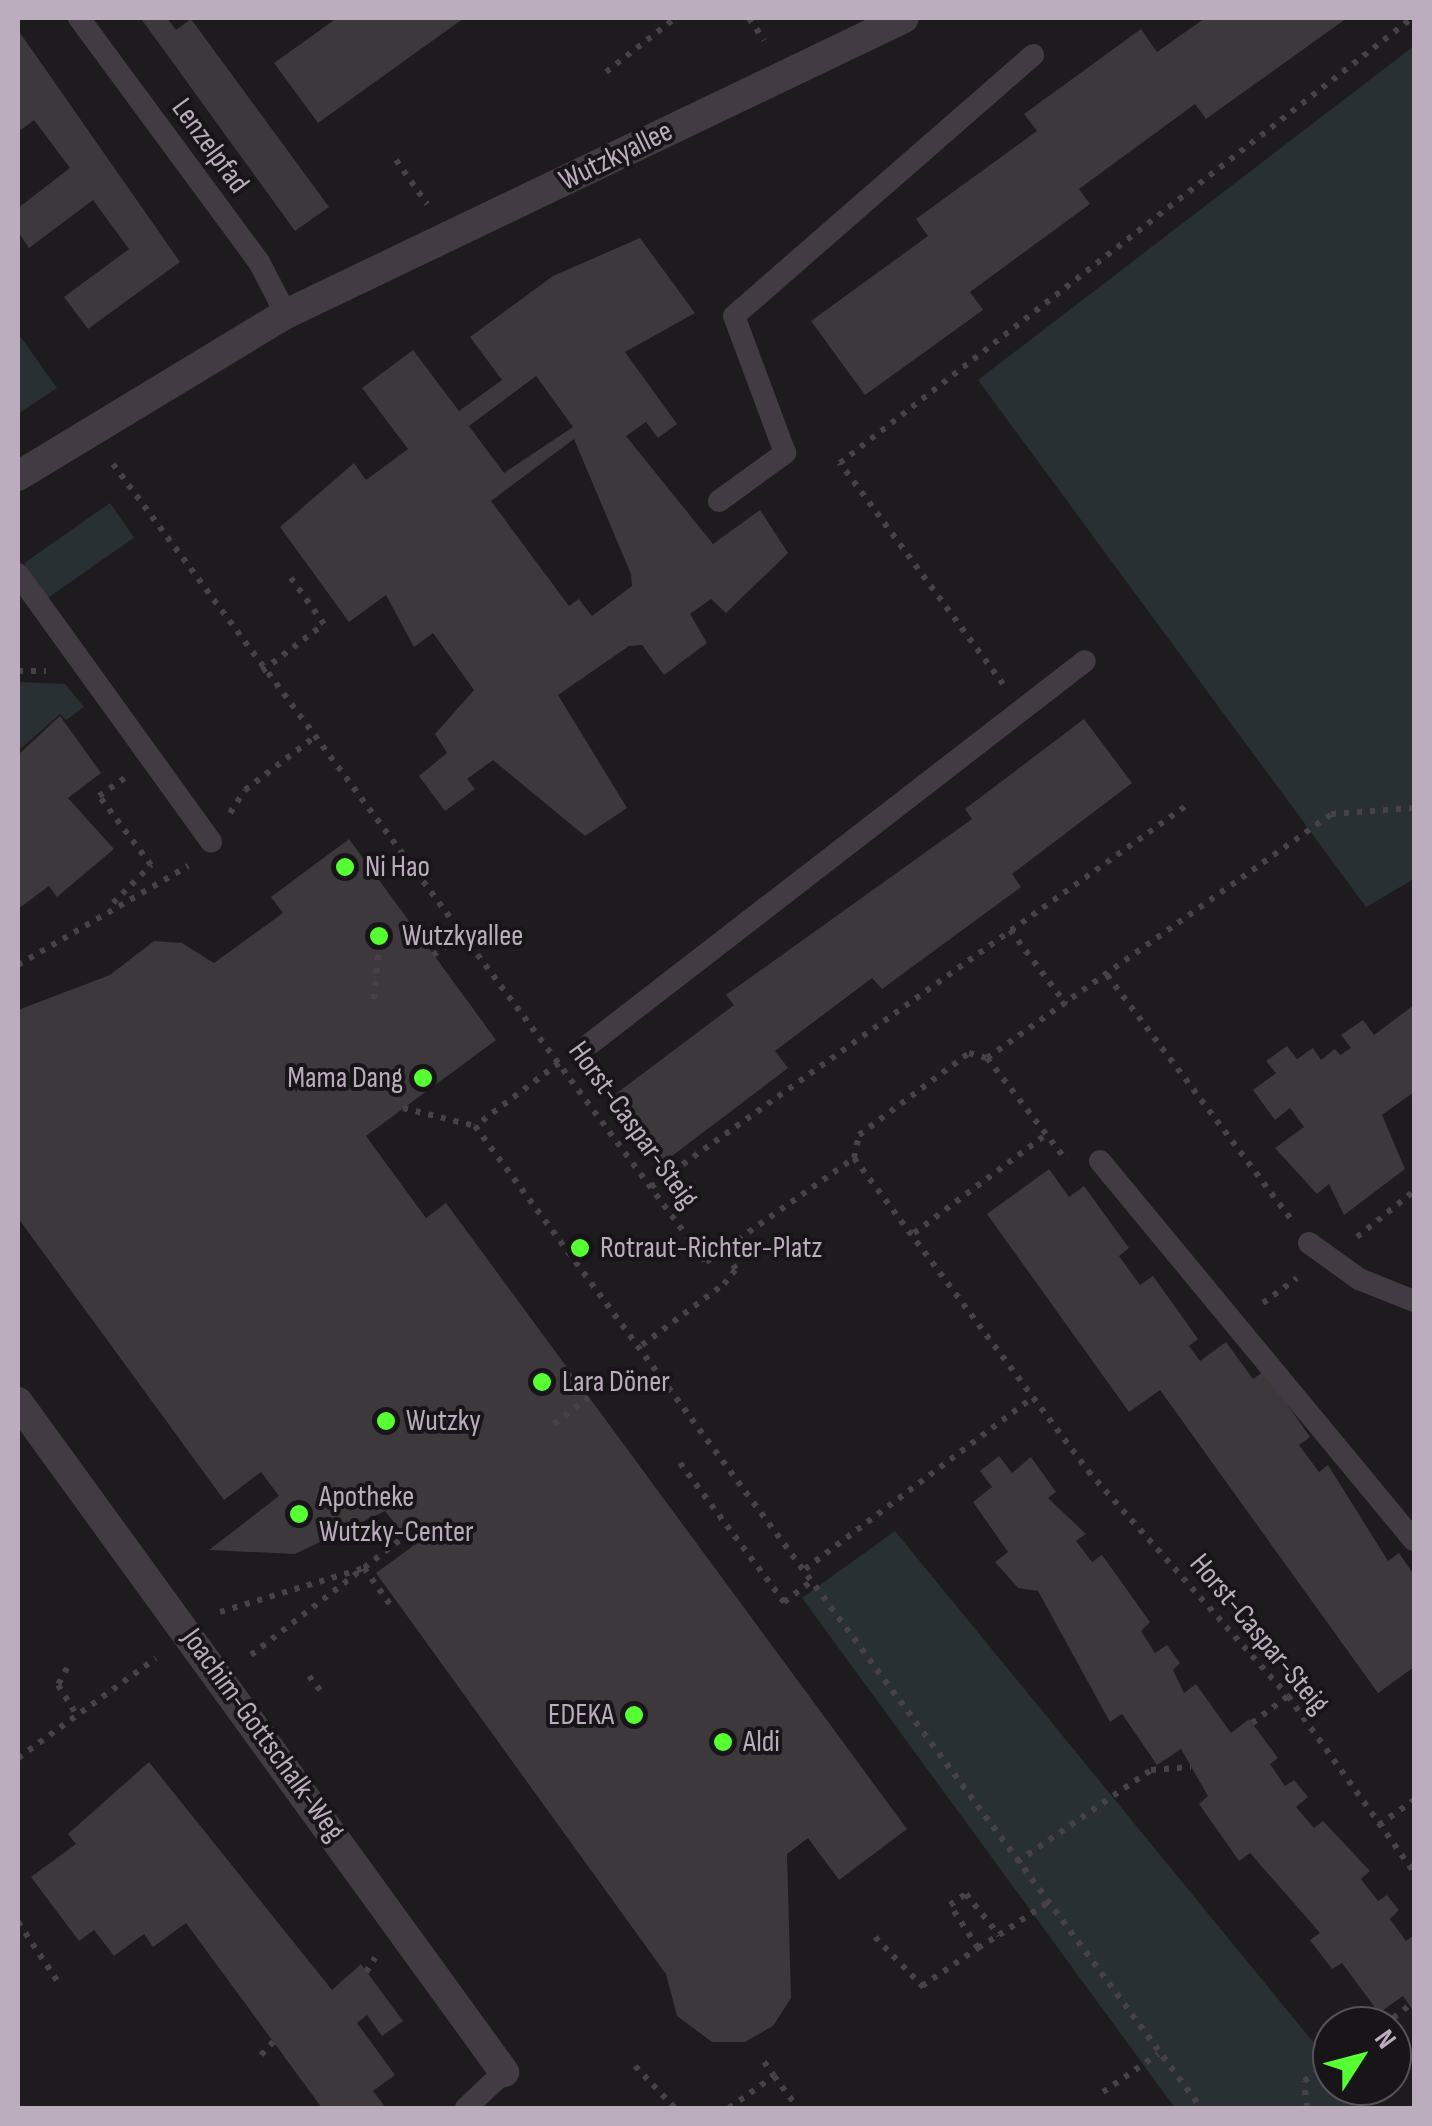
<!DOCTYPE html>
<meta charset="utf-8">
<style>
body{margin:0}
#map{position:relative;width:1432px;height:2126px;overflow:hidden;background:#1d1b1d;font-family:"Sofia Sans Condensed",sans-serif}
div>[style]{position:absolute}
[style*='--x']{left:calc(var(--x)*1px);top:calc(var(--y)*1px);width:calc(var(--w)*1px);rotate:calc(var(--a)*1deg)}
.green>*{inset:0;background:#283033;transform-origin:0 0}
.building>*{inset:0;background:#3c383c}
.path>*{height:6px;margin-top:-3px;transform-origin:0;background:repeating-linear-gradient(90deg,#49414a 0 5px,transparent 0 13px)}
.service>*{height:22px;margin:-11px;padding:0 11px;transform-origin:11px;border-radius:11px;background:#433b43}
.minor>*{height:30px;margin:-15px;padding:0 15px;transform-origin:15px;border-radius:15px;background:#433b43}
.dots>*{width:28px;height:28px;translate:-50% -50%;box-sizing:border-box;border:5px solid #181518;border-radius:50%}
span{translate:-50% -50%;white-space:nowrap;text-align:center;line-height:1.15;-webkit-text-stroke:8px #181518;paint-order:stroke}
.street-label{font-size:30px;color:#bbacbe}
.poi-label{font-size:30px;color:#bbacbe}
.left{translate:0 -50%;text-align:left}
.right{translate:-100% -50%;text-align:right}
.frame{position:absolute;inset:0;border:20px solid #bbacbe;pointer-events:none}
.north{position:absolute;left:1312px;top:2006px;width:100px;height:100px;box-sizing:border-box;background:#181518;border:2px solid #59515a;border-radius:50%;rotate:54deg;font-size:28px;font-weight:700;line-height:40px;text-align:center;color:#bbacbe}
.north::after{content:'';display:block;margin:auto;width:35px;height:45px;background:#56ff31;clip-path:polygon(50% 0,100% 100%,50% 72%,0 100%)}
</style>
<div id="map">
<div class="green">
<div style="clip-path:polygon(1414px 46px,1414px 879px,1366px 907px,978px 380px)"></div>
<div style="clip-path:polygon(18px 333px,57px 388px,18px 414px)"></div>
<div style="left:110px;top:503px;width:42px;height:105px;rotate:55deg"></div>
<div style="clip-path:polygon(18px 682px,65px 684px,84px 707px,66px 720px,60px 714px,18px 751px)"></div>
<div style="clip-path:polygon(895px 1531px,1332px 2065px,1332px 2086px,1349px 2086px,1368px 2108px,1175px 2108px,802px 1598px)"></div>
</div>
<div class="building">
<div style="clip-path:polygon(167px 18px,176px 30px,191px 19px,329px 207px,295px 231px,142px 20px)"></div>
<div style="clip-path:polygon(337px 18px,464px 18px,318px 123px,274px 63px)"></div>
<div style="clip-path:polygon(1205px 18px,1347px 18px,1206px 119px,1195px 104px,1079px 189px,1090px 204px,970px 292px,983px 310px,865px 395px,811px 321px,928px 236px,916px 219px,1037px 131px,1024px 114px,1141px 29px,1157px 52px)"></div>
<div style="clip-path:polygon(18px 30px,180px 262px,88px 329px,64px 297px,129px 249px,93px 200px,29px 248px,18px 232px,18px 208px,70px 168px,34px 120px,18px 132px)"></div>
<div style="clip-path:polygon(evenodd,640px 238px,695px 313px,625px 352px,677px 424px,658px 438px,646px 422px,626px 436px,713px 544px,760px 510px,788px 553px,726px 613px,711px 599px,690px 614px,707px 643px,664px 675px,642px 645px,629px 646px,558px 695px,627px 808px,585px 836px,493px 760px,467px 779px,475px 789px,445px 811px,419px 776px,447px 753px,435px 734px,474px 690px,433px 633px,414px 647px,386px 595px,349px 622px,280px 527px,354px 463px,366px 480px,408px 449px,362px 388px,413px 350px,459px 411px,502px 380px,470px 337px,553px 276px,640px 238px,536px 376px,573px 427px,504px 473px,469px 426px,536px 376px,640px 238px,574px 439px,631px 574px,632px 586px,592px 616px,579px 599px,569px 606px,491px 501px,574px 439px)"></div>
<div style="clip-path:polygon(60px 716px,101px 773px,68px 798px,114px 849px,57px 897px,49px 886px,18px 909px,18px 755px)"></div>
<div style="clip-path:polygon(1084px 719px,1132px 783px,1012px 874px,1021px 887px,882px 989px,872px 978px,775px 1051px,788px 1068px,664px 1162px,613px 1096px,734px 1005px,726px 995px,972px 819px,965px 809px)"></div>
<div style="clip-path:polygon(349px 839px,496px 1040px,366px 1136px,426px 1218px,446px 1203px,907px 1829px,839px 1880px,808px 1838px,787px 1854px,791px 1998px,773px 2026px,745px 2042px,712px 2042px,677px 2016px,666px 1974px,376px 1573px,413px 1546px,385px 1511px,295px 1554px,209px 1550px,279px 1496px,261px 1472px,224px 1500px,18px 1218px,18px 1010px,110px 975px,154px 941px,182px 943px,214px 963px,283px 913px,271px 897px)"></div>
<div style="clip-path:polygon(1414px 1005px,1414px 1092px,1382px 1115px,1405px 1169px,1344px 1215px,1329px 1184px,1317px 1194px,1275px 1148px,1304px 1127px,1290px 1108px,1275px 1120px,1253px 1090px,1276px 1073px,1266px 1061px,1287px 1046px,1297px 1059px,1313px 1048px,1321px 1060px,1335px 1049px,1340px 1055px,1351px 1048px,1341px 1035px,1363px 1020px,1374px 1035px)"></div>
<div style="clip-path:polygon(1049px 1169px,1069px 1197px,1084px 1186px,1129px 1248px,1119px 1256px,1140px 1285px,1153px 1276px,1198px 1339px,1189px 1346px,1200px 1361px,1226px 1342px,1253px 1379px,1264px 1371px,1310px 1437px,1299px 1445px,1319px 1472px,1328px 1465px,1388px 1561px,1399px 1553px,1414px 1575px,1414px 1667px,1378px 1693px,1160px 1390px,1129px 1412px,987px 1214px)"></div>
<div style="clip-path:polygon(999px 1456px,1012px 1473px,1031px 1457px,1056px 1492px,1048px 1498px,1086px 1534px,1076px 1541px,1092px 1562px,1102px 1555px,1150px 1622px,1141px 1631px,1155px 1653px,1167px 1645px,1180px 1663px,1173px 1670px,1184px 1693px,1196px 1684px,1231px 1733px,1249px 1719px,1278px 1758px,1270px 1764px,1285px 1786px,1294px 1780px,1308px 1797px,1296px 1807px,1314px 1828px,1323px 1821px,1370px 1871px,1361px 1879px,1378px 1901px,1387px 1895px,1399px 1910px,1390px 1919px,1406px 1941px,1414px 1935px,1414px 2012px,1403px 1996px,1379px 2013px,1342px 1963px,1332px 1969px,1310px 1940px,1320px 1933px,1250px 1853px,1239px 1861px,1199px 1804px,1208px 1796px,1181px 1749px,1157px 1765px,1122px 1714px,1110px 1722px,1038px 1591px,1018px 1588px,995px 1562px,1008px 1552px,973px 1502px,992px 1487px,980px 1471px)"></div>
<div style="clip-path:polygon(149px 1762px,332px 1990px,361px 1964px,403px 2021px,382px 2036px,367px 2015px,357px 2023px,395px 2075px,373px 2091px,386px 2108px,322px 2108px,186px 1923px,153px 1947px,144px 1934px,114px 1956px,94px 1930px,79px 1941px,31px 1877px,76px 1844px,68px 1834px)"></div>
</div>
<div class="path">
<div style="--x:749;--y:18;--w:27;--a:56"></div>
<div style="--x:606;--y:72;--w:88;--a:-38"></div>
<div style="--x:396;--y:160;--w:54;--a:54.8"></div>
<div style="--x:113;--y:464;--w:994;--a:53.38"></div>
<div style="--x:706;--y:1262;--w:181;--a:-35.1"></div>
<div style="--x:854;--y:1158;--w:391;--a:53.2"></div>
<div style="--x:1088;--y:1471;--w:301;--a:48.4"></div>
<div style="--x:1288;--y:1696;--w:216;--a:54.4"></div>
<div style="--x:18;--y:671;--w:28;--a:0"></div>
<div style="--x:262;--y:671;--w:78;--a:-37.2"></div>
<div style="--x:324;--y:624;--w:57;--a:-125.7"></div>
<div style="--x:1003;--y:684;--w:275;--a:-126.4"></div>
<div style="--x:840;--y:463;--w:725;--a:-37.88"></div>
<div style="--x:230;--y:813;--w:27;--a:-57"></div>
<div style="--x:245;--y:790;--w:86;--a:-37.4"></div>
<div style="--x:113;--y:903;--w:54;--a:-45"></div>
<div style="--x:151;--y:865;--w:86;--a:-127"></div>
<div style="--x:99;--y:796;--w:32;--a:-35"></div>
<div style="--x:1010;--y:930;--w:93;--a:52.9"></div>
<div style="--x:433;--y:955;--w:35;--a:-35"></div>
<div style="--x:18;--y:965;--w:197;--a:-30.2"></div>
<div style="--x:1107;--y:975;--w:304;--a:53"></div>
<div style="--x:374;--y:999;--w:63;--a:-84.6"></div>
<div style="--x:987;--y:1058;--w:130;--a:52.2"></div>
<div style="--x:559;--y:1063;--w:105;--a:143.1"></div>
<div style="--x:475;--y:1126;--w:1221;--a:53.52"></div>
<div style="--x:403;--y:1108;--w:74;--a:14"></div>
<div style="--x:854;--y:1158;--w:24;--a:-78"></div>
<div style="--x:859;--y:1135;--w:137;--a:-36.7"></div>
<div style="--x:969;--y:1053;--w:19;--a:16"></div>
<div style="--x:987;--y:1058;--w:422;--a:-35.3"></div>
<div style="--x:1331;--y:814;--w:83;--a:-4.1"></div>
<div style="--x:651;--y:1187;--w:662;--a:-35.47"></div>
<div style="--x:914;--y:1233;--w:162;--a:-36.7"></div>
<div style="--x:1357;--y:1237;--w:73;--a:-38.9"></div>
<div style="--x:1263;--y:1303;--w:42;--a:-36.3"></div>
<div style="--x:642;--y:1345;--w:102;--a:-36.6"></div>
<div style="--x:724;--y:1284;--w:19;--a:-51"></div>
<div style="--x:736;--y:1269;--w:23;--a:-124"></div>
<div style="--x:554;--y:1424;--w:43;--a:-37.4"></div>
<div style="--x:680;--y:1463;--w:174;--a:53.2"></div>
<div style="--x:784;--y:1602;--w:36;--a:-37"></div>
<div style="--x:805;--y:1569;--w:286;--a:-37"></div>
<div style="--x:220;--y:1612;--w:151;--a:-17"></div>
<div style="--x:364;--y:1568;--w:52;--a:54.5"></div>
<div style="--x:251;--y:1655;--w:195;--a:-37.7"></div>
<div style="--x:67;--y:1668;--w:19;--a:118"></div>
<div style="--x:58;--y:1685;--w:36;--a:58"></div>
<div style="--x:309;--y:1676;--w:18;--a:52"></div>
<div style="--x:1252;--y:1723;--w:45;--a:-36.9"></div>
<div style="--x:18;--y:1758;--w:170;--a:-35.9"></div>
<div style="--x:1379;--y:1825;--w:43;--a:-35.5"></div>
<div style="--x:1017;--y:1862;--w:163;--a:-34.5"></div>
<div style="--x:1151;--y:1770;--w:40;--a:-4.3"></div>
<div style="--x:18;--y:1922;--w:76;--a:56.3"></div>
<div style="--x:875;--y:1937;--w:76;--a:46.1"></div>
<div style="--x:978;--y:1948;--w:25;--a:-32"></div>
<div style="--x:366;--y:1972;--w:17;--a:-57"></div>
<div style="--x:922;--y:1986;--w:68;--a:-34.2"></div>
<div style="--x:978;--y:1948;--w:51;--a:-123.1"></div>
<div style="--x:950;--y:1905;--w:19;--a:-35"></div>
<div style="--x:966;--y:1894;--w:53;--a:51.2"></div>
<div style="--x:999;--y:1935;--w:58;--a:-33.7"></div>
<div style="--x:1383;--y:2026;--w:33;--a:-38"></div>
<div style="--x:261;--y:2055;--w:18;--a:-47"></div>
<div style="--x:764;--y:2062;--w:17;--a:54"></div>
<div style="--x:635;--y:2066;--w:58;--a:46.4"></div>
<div style="--x:1103;--y:2092;--w:67;--a:-34.6"></div>
<div style="--x:729;--y:2108;--w:55;--a:-35.4"></div>
<div style="--x:774;--y:2076;--w:40;--a:53"></div>
<div style="--x:1307;--y:2108;--w:27;--a:-96"></div>
<div style="--x:1304;--y:2081;--w:34;--a:-34"></div>
</div>
<div class="service">
<div style="--x:79;--y:18;--w:303;--a:53.6"></div>
<div style="--x:259;--y:262;--w:59;--a:62.6"></div>
<div style="--x:719;--y:501;--w:82;--a:-36"></div>
<div style="--x:785;--y:453;--w:146;--a:-110.4"></div>
<div style="--x:734;--y:316;--w:397;--a:-41.1"></div>
<div style="--x:18;--y:574;--w:330;--a:54.2"></div>
<div style="--x:591;--y:1043;--w:624;--a:-37.71"></div>
<div style="--x:1100;--y:1161;--w:492;--a:50.4"></div>
<div style="--x:1309;--y:1243;--w:62;--a:35.8"></div>
<div style="--x:1359;--y:1279;--w:59;--a:21.8"></div>
<div style="--x:466;--y:2108;--w:52;--a:-43.5"></div>
</div>
<div class="minor">
<div style="--x:18;--y:476;--w:313;--a:-31.2"></div>
<div style="--x:286;--y:314;--w:685;--a:-25.59"></div>
<div style="--x:18;--y:1402;--w:828;--a:54.04"></div>
</div>
<div class="dots">
<div style="left:345px;top:867px;background:#56ff31"></div>
<div style="left:379px;top:936px;background:#56ff31"></div>
<div style="left:423px;top:1078px;background:#56ff31"></div>
<div style="left:580px;top:1248px;background:#56ff31"></div>
<div style="left:542px;top:1382px;background:#56ff31"></div>
<div style="left:386px;top:1421px;background:#56ff31"></div>
<div style="left:299px;top:1514px;background:#56ff31"></div>
<div style="left:634px;top:1715px;background:#56ff31"></div>
<div style="left:723px;top:1742px;background:#56ff31"></div>
</div>
<div class="street-label">
<span style="left:210px;top:146px;rotate:54deg">Lenzelpfad</span>
<span style="left:616px;top:156px;rotate:-26deg">Wutzkyallee</span>
<span style="left:633px;top:1125px;rotate:54deg">Horst-Caspar-Steig</span>
<span style="left:1259px;top:1634px;rotate:50deg">Horst-Caspar-Steig</span>
<span style="left:263px;top:1735px;rotate:54deg">Joachim-Gottschalk-Weg</span>
</div>
<div class="poi-label">
<span class="left" style="left:365px;top:867px">Ni Hao</span>
<span class="left" style="left:402px;top:936px">Wutzkyallee</span>
<span class="right" style="left:403px;top:1078px">Mama Dang</span>
<span class="left" style="left:600px;top:1248px">Rotraut-Richter-Platz</span>
<span class="left" style="left:562px;top:1382px">Lara Döner</span>
<span class="left" style="left:406px;top:1421px">Wutzky</span>
<span class="left" style="left:319px;top:1514px">Apotheke<br>Wutzky-Center</span>
<span class="right" style="left:614px;top:1715px">EDEKA</span>
<span class="left" style="left:743px;top:1742px">Aldi</span>
</div>
<div class="frame"></div>
<div class="north">N</div>
</div>
